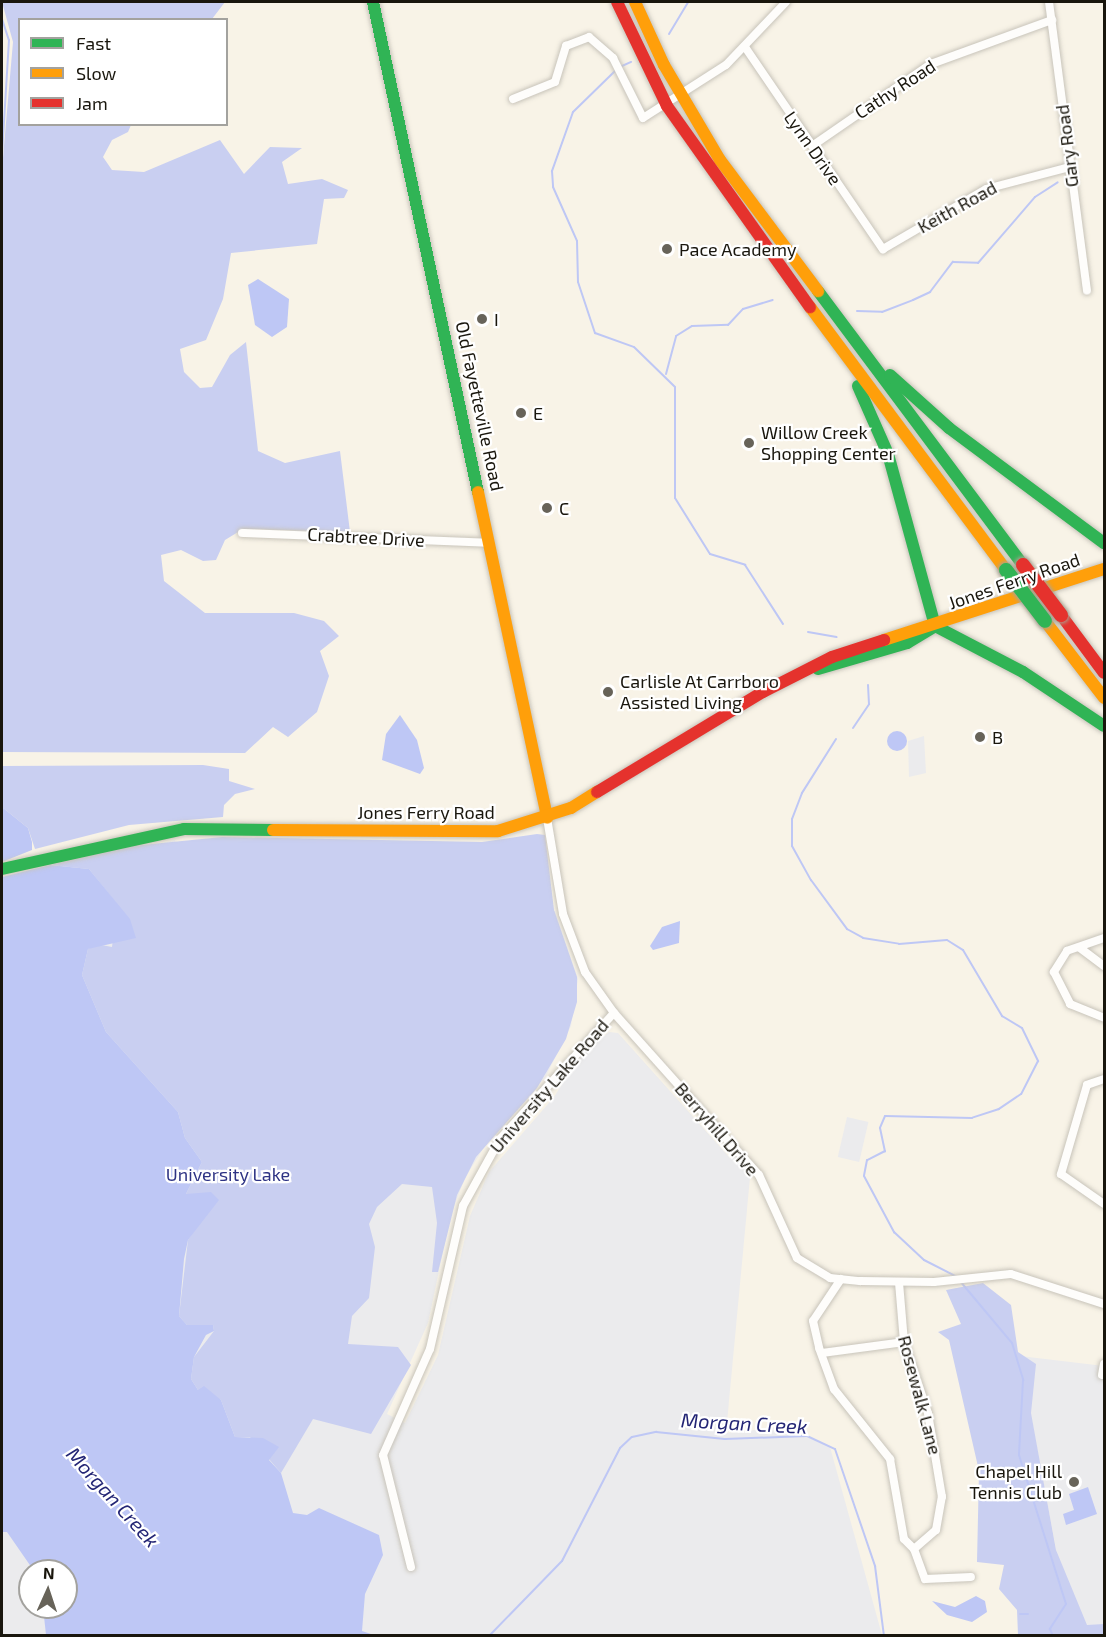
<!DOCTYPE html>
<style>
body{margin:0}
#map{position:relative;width:1106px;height:1637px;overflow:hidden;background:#f8f3e7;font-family:"Exo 2",sans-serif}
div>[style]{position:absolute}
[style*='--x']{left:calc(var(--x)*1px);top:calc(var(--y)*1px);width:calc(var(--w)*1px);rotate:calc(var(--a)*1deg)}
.green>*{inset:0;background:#ebebed;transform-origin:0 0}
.forest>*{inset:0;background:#c9cff1}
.water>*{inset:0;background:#bec7f5}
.round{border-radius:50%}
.stream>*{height:2px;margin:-1px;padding:0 1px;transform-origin:1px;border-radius:1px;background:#bec7f5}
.roads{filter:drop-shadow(0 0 2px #c8c4ba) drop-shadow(0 0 2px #c8c4ba)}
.street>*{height:8px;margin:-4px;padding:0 4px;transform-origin:4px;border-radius:4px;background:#fefdfb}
.fast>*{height:12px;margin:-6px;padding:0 6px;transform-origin:6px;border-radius:6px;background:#30b455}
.slow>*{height:12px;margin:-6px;padding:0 6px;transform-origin:6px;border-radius:6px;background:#ff9f0a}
.jam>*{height:12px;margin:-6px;padding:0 6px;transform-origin:6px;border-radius:6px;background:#e5322d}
.bridges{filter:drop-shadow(0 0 2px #a9a393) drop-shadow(0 0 2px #a9a393)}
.fast-bridge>*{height:14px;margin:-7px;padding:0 7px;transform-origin:7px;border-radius:7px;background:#30b455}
.jam-bridge>*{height:14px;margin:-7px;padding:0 7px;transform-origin:7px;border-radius:7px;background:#e5322d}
.dots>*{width:16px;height:16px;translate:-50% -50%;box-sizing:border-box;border:3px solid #fff;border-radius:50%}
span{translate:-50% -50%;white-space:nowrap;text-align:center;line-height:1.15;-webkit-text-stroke:4.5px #fff;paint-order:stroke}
.street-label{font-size:18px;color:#19160d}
.poi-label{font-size:18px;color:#19160d}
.left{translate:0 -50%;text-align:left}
.right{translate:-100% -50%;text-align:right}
.park-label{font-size:18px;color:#2e3384}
.water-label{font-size:20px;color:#232575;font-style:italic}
.frame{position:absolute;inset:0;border:3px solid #19160d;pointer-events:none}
.legend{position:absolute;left:18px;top:18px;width:210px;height:108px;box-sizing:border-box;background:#fff;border:2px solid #a3a29e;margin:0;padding:8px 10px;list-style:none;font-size:18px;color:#19160d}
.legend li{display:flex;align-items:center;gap:12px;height:30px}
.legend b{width:30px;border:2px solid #a3a29e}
.north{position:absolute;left:18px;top:1559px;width:60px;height:60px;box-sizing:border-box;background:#fff;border:2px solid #a3a29e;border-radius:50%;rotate:3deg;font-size:16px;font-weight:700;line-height:24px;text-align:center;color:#19160d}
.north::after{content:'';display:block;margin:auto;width:21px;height:27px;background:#676359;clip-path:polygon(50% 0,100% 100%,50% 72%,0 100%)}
</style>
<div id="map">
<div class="green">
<div style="clip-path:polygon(924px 736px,926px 773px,909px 777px,908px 741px)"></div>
<div style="clip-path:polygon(evenodd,175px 840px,204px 946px,555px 911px,578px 979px,571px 1026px,545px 1078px,491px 1136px,465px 1178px,451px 1214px,428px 1323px,387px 1414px,405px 1423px,438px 1355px,470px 1216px,489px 1172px,554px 1097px,580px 1056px,609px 1032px,618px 1033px,730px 1158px,737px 1153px,751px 1167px,726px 1433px,783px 1427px,830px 1447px,882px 1635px,2px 1636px,2px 879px,175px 840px,30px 1571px,66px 1571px,66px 1607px,30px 1607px,30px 1571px)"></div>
<div style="left:847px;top:1117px;width:22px;height:41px;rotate:13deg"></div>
<div style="clip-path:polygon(1020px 1356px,1104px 1366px,1104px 1635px,1072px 1635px)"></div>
</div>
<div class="forest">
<div style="clip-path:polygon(2px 2px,225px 2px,212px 19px,20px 20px,20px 124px,131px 125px,128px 132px,112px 140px,103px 157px,112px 170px,144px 172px,220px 140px,244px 174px,270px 147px,302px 148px,282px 162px,288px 184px,322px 179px,348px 190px,344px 198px,324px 199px,317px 244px,231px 253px,223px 299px,206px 340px,180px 349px,184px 372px,200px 388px,212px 387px,230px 355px,246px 342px,258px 451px,285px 463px,340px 451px,350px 532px,243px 529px,225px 540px,216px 560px,203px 561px,181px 550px,161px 555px,164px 581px,205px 613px,294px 613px,324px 621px,339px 636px,320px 651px,329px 676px,317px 712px,288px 737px,273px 727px,245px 753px,2px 752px,2px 169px,13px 42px)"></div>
<div style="clip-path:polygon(203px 765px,229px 769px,229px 781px,255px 789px,235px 794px,224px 805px,223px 817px,129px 825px,35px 849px,28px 828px,2px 807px,2px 766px)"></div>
<div style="clip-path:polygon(537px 834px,545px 835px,554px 910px,577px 977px,577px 1002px,566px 1039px,537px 1088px,476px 1157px,457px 1195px,438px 1272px,432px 1272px,437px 1223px,432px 1187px,402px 1184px,377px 1207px,369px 1224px,375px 1247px,369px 1298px,352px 1316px,348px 1344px,398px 1347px,411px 1365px,371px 1434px,313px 1419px,281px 1473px,250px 1437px,235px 1437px,221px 1400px,198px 1390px,191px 1379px,194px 1357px,214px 1331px,213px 1325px,187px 1325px,179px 1316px,188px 1240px,208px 1210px,186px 1194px,202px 1162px,185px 1138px,178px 1112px,106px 1032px,82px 975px,88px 949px,96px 944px,112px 947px,117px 904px,89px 869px,50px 865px,132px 846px,222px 837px,482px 842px)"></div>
<div style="clip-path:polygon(983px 1283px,1011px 1305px,1018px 1352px,1036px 1364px,1031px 1413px,1056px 1550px,1087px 1625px,1104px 1624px,1104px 1635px,1018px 1635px,1017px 1610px,999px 1589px,1004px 1565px,977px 1562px,979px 1471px,949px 1340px,938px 1332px,961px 1324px,946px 1290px)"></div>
</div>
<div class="water">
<div style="clip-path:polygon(258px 279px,289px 299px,287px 327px,272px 337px,255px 325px,248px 285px)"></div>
<div style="clip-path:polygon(400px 715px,417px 740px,424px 768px,420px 774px,382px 760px,386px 734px)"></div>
<div class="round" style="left:887px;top:731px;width:20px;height:20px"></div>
<div style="clip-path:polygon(2px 807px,28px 828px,32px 842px,32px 850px,2px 862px)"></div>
<div style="clip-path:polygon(50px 865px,89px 869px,130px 919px,136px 938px,88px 949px,82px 975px,106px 1032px,178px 1112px,185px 1138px,202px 1162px,186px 1194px,211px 1192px,219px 1200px,188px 1240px,184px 1259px,179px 1316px,187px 1325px,213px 1325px,214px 1331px,206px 1335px,194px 1357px,191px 1379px,198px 1390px,204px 1386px,221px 1400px,235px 1437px,263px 1438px,279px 1447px,269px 1460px,281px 1473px,293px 1513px,307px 1515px,319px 1508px,379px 1535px,383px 1555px,365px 1594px,362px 1631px,374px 1635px,46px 1635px,43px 1607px,66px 1607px,66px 1571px,34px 1571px,7px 1532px,2px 1532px,2px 877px)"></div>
<div style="clip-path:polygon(680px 921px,679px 943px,653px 950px,650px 946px,662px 927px)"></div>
<div style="clip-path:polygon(1088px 1487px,1097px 1514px,1066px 1525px,1063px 1514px,1074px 1510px,1069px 1494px)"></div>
<div style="clip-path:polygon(976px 1596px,985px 1601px,987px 1612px,972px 1622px,947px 1615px,932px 1601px,955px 1607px)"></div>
</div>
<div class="stream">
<div style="--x:2;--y:19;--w:22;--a:72"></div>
<div style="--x:9;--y:40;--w:114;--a:93.5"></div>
<div style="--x:669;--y:34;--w:37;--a:-59"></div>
<div style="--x:622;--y:66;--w:10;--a:-24"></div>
<div style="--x:615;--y:71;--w:59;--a:135.7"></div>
<div style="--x:573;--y:112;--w:63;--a:109.6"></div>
<div style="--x:552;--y:171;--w:16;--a:86"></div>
<div style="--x:553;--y:187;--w:59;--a:66"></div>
<div style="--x:577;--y:241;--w:41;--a:88.6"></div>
<div style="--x:578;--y:282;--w:54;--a:71.6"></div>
<div style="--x:595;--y:333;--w:41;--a:19.7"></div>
<div style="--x:634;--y:347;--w:57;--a:44.3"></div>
<div style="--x:675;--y:387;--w:111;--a:90"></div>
<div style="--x:675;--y:498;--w:66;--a:58"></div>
<div style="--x:710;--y:554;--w:37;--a:17"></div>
<div style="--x:745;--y:565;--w:70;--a:57.2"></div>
<div style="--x:857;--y:311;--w:25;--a:2"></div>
<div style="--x:882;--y:312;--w:33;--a:-21"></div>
<div style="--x:913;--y:300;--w:19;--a:-25"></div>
<div style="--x:930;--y:292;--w:38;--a:-53"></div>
<div style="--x:953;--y:262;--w:25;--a:2"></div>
<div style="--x:978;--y:263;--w:87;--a:-49.2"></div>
<div style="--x:1035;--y:197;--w:27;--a:-33"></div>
<div style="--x:666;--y:374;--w:39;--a:-75"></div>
<div style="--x:676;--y:336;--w:19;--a:-32"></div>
<div style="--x:692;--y:326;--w:36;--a:-2"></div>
<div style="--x:728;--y:325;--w:22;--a:-47"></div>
<div style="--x:743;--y:309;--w:31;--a:-17"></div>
<div style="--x:808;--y:632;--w:29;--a:10"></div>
<div style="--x:853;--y:728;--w:29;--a:-56"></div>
<div style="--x:869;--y:704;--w:19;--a:-93"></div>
<div style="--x:836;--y:739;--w:64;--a:122.2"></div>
<div style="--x:802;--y:793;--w:28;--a:111"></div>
<div style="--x:792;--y:819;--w:27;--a:90"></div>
<div style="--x:792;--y:846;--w:39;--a:61"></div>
<div style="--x:811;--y:880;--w:61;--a:53.7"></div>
<div style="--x:847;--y:929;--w:18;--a:29"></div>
<div style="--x:863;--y:938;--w:36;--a:9"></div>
<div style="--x:899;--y:944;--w:48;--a:-4.8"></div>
<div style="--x:947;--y:940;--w:19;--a:32"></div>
<div style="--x:963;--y:950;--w:77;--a:59.4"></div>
<div style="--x:1002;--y:1016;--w:23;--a:31"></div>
<div style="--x:1022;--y:1028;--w:37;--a:64"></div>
<div style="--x:1038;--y:1061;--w:37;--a:117"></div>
<div style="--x:1021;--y:1094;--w:27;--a:146"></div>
<div style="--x:999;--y:1109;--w:28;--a:162"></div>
<div style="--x:972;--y:1118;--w:87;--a:-178.7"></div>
<div style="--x:885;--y:1116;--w:13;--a:113"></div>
<div style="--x:880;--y:1128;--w:24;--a:78"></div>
<div style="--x:885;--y:1151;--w:20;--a:153"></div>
<div style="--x:867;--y:1160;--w:16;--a:101"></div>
<div style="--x:864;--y:1176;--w:64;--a:61.8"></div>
<div style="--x:894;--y:1232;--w:41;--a:43"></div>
<div style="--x:924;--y:1260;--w:37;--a:27"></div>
<div style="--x:960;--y:1281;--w:81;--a:50"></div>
<div style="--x:1012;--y:1343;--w:39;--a:73"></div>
<div style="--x:1023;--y:1380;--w:75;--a:93.1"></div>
<div style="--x:1019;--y:1455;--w:156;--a:72.5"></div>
<div style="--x:1066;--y:1604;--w:30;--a:123"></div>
<div style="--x:1050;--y:1629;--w:8;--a:67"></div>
<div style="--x:1020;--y:1614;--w:8;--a:0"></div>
<div style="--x:489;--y:1636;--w:105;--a:-45.8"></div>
<div style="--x:562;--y:1561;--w:127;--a:-62.8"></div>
<div style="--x:620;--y:1448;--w:16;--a:-43"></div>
<div style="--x:632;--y:1437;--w:25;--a:-12"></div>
<div style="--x:656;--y:1432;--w:69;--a:5.8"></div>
<div style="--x:725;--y:1439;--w:82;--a:-2.1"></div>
<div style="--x:807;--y:1436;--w:31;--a:25"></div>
<div style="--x:835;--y:1449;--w:124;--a:71.1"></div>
<div style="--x:875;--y:1566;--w:71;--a:82.7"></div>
</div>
<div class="roads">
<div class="street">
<div style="--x:1049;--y:2;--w:291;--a:82.5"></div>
<div style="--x:745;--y:47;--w:245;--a:55.7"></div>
<div style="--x:883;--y:249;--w:119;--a:-30.2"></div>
<div style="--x:986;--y:189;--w:87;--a:-14.7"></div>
<div style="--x:513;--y:99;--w:45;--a:-22"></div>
<div style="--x:555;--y:82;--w:38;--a:-73"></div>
<div style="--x:566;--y:46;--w:25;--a:-21"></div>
<div style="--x:589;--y:37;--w:32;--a:41"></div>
<div style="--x:613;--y:58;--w:67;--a:63.4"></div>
<div style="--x:643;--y:118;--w:98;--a:-32.6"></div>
<div style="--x:726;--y:65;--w:87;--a:-46.4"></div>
<div style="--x:812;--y:146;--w:145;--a:-34.6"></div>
<div style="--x:931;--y:64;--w:129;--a:-20"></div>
<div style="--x:242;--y:533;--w:248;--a:2.3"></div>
<div style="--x:547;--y:818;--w:97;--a:80.5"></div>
<div style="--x:563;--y:914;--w:62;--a:69.2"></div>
<div style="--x:585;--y:972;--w:50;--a:54.7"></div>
<div style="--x:614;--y:1013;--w:217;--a:48.2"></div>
<div style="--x:759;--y:1175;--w:91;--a:65.4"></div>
<div style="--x:797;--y:1258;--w:39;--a:31"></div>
<div style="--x:830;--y:1278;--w:30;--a:6"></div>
<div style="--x:860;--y:1281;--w:74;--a:0.8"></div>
<div style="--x:934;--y:1282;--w:77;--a:-5.9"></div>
<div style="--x:1011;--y:1274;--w:98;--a:17.9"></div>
<div style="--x:1104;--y:938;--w:39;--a:161"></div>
<div style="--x:1067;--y:951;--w:25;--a:122"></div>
<div style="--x:1054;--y:972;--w:36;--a:63"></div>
<div style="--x:1070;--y:1004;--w:37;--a:22"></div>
<div style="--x:1080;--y:948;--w:30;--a:37"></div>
<div style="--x:1104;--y:1079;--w:18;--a:161"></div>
<div style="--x:1087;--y:1085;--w:93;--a:106.3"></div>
<div style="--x:1061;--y:1174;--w:52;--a:34.9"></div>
<div style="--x:841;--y:1279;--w:50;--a:123.7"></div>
<div style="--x:813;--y:1321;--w:28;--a:77"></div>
<div style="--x:819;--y:1348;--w:44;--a:69.9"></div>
<div style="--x:834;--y:1389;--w:90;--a:51.3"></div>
<div style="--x:890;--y:1459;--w:81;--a:80.1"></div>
<div style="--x:904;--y:1539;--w:14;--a:45"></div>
<div style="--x:914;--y:1549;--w:29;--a:-41"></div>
<div style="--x:936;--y:1530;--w:34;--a:-80"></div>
<div style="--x:942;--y:1497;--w:85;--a:-99.5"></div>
<div style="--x:928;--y:1413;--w:75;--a:-108.7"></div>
<div style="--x:904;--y:1342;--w:60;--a:-94.8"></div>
<div style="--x:822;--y:1353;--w:83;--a:-7.6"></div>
<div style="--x:1102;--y:1375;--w:11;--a:-80"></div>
<div style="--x:914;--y:1549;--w:32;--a:70"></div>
<div style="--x:925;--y:1579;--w:46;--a:-2.5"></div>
<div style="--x:411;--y:1567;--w:115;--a:-104"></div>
<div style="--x:383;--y:1455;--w:116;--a:-66.1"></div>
<div style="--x:430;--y:1349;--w:147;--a:-77"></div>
<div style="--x:463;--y:1206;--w:77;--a:-61.1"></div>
<div style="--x:500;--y:1139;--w:170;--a:-47.9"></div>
</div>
<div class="fast">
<div style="--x:373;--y:2;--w:501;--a:77.91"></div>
<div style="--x:818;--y:291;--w:342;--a:53.2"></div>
<div style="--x:890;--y:375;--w:79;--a:41.9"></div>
<div style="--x:949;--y:428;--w:193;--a:36.6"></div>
<div style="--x:858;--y:386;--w:74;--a:66.2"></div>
<div style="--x:888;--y:454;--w:178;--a:74.7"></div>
<div style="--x:935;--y:626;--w:99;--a:27.6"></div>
<div style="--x:1023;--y:672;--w:97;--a:33.7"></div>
<div style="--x:818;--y:669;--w:93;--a:-16.3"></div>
<div style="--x:907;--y:643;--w:33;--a:-31"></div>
<div style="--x:2;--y:869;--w:186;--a:-12.4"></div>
<div style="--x:184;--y:829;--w:89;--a:0.6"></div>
</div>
<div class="slow">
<div style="--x:635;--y:2;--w:69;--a:65.3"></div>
<div style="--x:664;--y:65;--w:110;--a:59.5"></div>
<div style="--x:720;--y:160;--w:164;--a:53.2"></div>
<div style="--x:810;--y:307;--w:328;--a:53.3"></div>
<div style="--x:478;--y:492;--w:333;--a:78"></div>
<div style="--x:1045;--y:621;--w:97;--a:52.5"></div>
<div style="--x:884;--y:640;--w:231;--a:-17.9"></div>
<div style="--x:273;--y:830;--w:225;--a:0.3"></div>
<div style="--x:498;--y:831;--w:77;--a:-17.5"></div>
<div style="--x:571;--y:808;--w:31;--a:-32"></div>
</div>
<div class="jam">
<div style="--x:617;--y:2;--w:115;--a:64.3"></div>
<div style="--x:667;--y:106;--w:247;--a:54.6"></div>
<div style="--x:1061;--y:615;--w:72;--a:53.4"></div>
<div style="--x:597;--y:792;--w:194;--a:-31.1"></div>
<div style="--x:763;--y:692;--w:77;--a:-26.9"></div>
<div style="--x:832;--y:657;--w:55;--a:-18.1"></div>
</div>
</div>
<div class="bridges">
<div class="fast-bridge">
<div style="--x:1006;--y:570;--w:64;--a:52.6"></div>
</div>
<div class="jam-bridge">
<div style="--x:1023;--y:565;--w:63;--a:52.8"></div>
</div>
</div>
<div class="dots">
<div style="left:667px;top:249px;background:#676359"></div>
<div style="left:482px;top:319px;background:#676359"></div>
<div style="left:521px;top:413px;background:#676359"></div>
<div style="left:749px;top:443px;background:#676359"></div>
<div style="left:547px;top:508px;background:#676359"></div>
<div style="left:608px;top:692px;background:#676359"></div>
<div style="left:980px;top:737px;background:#676359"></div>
<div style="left:1074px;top:1482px;background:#676359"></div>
</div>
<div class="street-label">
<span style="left:895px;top:89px;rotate:-33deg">Cathy Road</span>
<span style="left:1067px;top:146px;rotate:-97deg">Gary Road</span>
<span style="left:813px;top:148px;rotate:55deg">Lynn Drive</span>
<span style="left:957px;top:207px;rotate:-29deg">Keith Road</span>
<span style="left:480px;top:406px;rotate:78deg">Old Fayetteville Road</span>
<span style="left:366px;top:537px;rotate:3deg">Crabtree Drive</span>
<span style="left:1014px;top:581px;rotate:-19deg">Jones Ferry Road</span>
<span style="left:426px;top:812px">Jones Ferry Road</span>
<span style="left:549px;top:1086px;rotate:-49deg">University Lake Road</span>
<span style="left:717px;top:1129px;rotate:49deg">Berryhill Drive</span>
<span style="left:920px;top:1395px;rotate:75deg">Rosewalk Lane</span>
</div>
<div class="poi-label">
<span class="left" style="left:679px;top:249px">Pace Academy</span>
<span class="left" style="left:494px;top:319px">I</span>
<span class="left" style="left:533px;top:413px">E</span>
<span class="left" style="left:761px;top:443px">Willow Creek<br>Shopping Center</span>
<span class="left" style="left:559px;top:508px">C</span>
<span class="left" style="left:620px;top:692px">Carlisle At Carrboro<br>Assisted Living</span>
<span class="left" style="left:992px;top:737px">B</span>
<span class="right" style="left:1062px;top:1482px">Chapel Hill<br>Tennis Club</span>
</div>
<div class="park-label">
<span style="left:228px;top:1174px">University Lake</span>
</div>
<div class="water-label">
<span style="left:744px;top:1423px;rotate:3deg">Morgan Creek</span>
<span style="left:113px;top:1497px;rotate:48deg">Morgan Creek</span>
</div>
<div class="frame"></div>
<ul class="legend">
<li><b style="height:8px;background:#30b455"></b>Fast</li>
<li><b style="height:8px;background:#ff9f0a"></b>Slow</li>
<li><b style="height:8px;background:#e5322d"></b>Jam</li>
</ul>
<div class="north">N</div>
</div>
